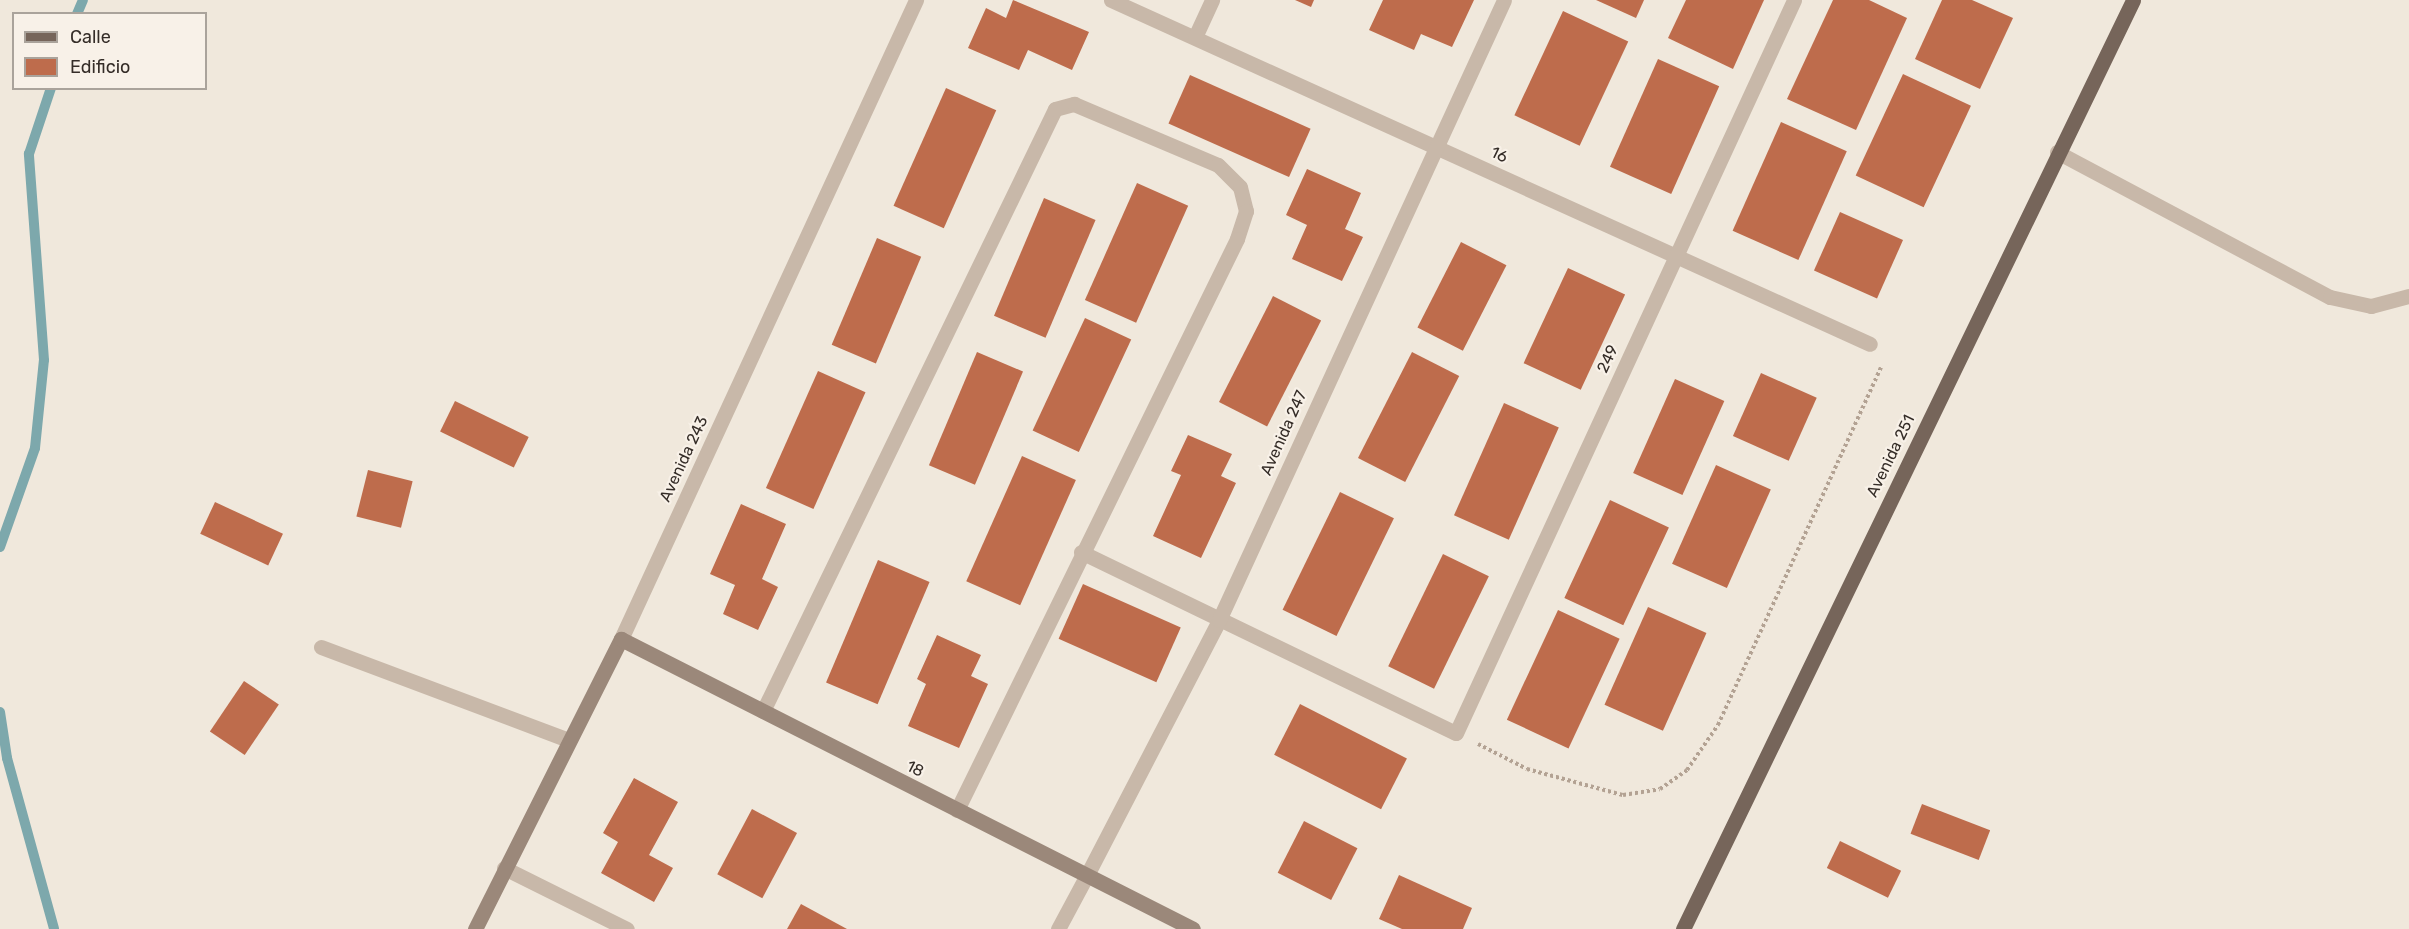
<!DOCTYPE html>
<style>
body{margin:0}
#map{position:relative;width:2409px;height:929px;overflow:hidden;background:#f0e8dc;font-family:Rubik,sans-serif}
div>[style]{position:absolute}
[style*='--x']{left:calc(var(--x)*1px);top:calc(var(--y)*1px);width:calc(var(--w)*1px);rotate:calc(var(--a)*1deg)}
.stream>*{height:10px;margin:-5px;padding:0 5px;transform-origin:5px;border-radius:5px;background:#7da8ac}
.building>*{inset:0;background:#be6c4c;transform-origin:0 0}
.path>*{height:4px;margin-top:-2px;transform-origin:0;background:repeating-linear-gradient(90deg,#b3a293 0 3px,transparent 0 6px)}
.lane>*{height:15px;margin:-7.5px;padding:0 7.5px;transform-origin:7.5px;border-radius:7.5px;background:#c8b8a9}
.street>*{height:15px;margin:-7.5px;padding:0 7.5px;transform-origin:7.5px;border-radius:7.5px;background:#c8b8a9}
.secondary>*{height:15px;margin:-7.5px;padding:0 7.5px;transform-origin:7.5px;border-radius:7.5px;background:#9b887a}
.primary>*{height:15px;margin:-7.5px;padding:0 7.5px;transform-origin:7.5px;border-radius:7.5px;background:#76655a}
span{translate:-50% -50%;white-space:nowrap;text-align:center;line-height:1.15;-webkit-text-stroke:4.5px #f8f1e8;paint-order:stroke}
.street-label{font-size:16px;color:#352d28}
.legend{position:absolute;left:12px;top:12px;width:195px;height:78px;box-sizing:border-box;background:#f8f1e8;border:2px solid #aaa39b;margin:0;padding:8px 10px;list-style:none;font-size:18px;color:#352d28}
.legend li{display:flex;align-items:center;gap:12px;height:30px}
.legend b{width:30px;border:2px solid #aaa39b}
</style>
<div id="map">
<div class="stream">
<div style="--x:77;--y:14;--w:15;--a:-67"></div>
<div style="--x:0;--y:547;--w:105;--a:-70.5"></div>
<div style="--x:35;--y:448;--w:88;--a:-84.2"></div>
<div style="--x:44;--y:360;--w:207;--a:-94.2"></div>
<div style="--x:29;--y:154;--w:70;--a:-71.6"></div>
<div style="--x:0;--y:712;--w:47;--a:81.3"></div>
<div style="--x:7;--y:758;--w:177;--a:74.6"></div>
</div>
<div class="building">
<div style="clip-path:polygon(1013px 0,1089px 32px,1072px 70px,1028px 50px,1019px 70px,968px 48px,986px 8px,1006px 18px)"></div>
<div style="clip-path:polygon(1295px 0,1314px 0,1311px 7px)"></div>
<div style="clip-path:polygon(1383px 0,1474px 0,1452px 47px,1421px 34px,1414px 50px,1369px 30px)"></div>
<div style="clip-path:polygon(1596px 0,1644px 0,1636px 18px)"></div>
<div style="clip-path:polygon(1686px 0,1764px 0,1733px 69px,1668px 38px)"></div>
<div style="clip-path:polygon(1833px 0,1869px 0,1907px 18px,1856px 130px,1787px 99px)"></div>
<div style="clip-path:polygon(1942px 0,1972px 0,2013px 18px,1980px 89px,1915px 59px)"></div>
<div style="left:1563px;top:11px;width:72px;height:115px;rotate:25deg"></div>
<div style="left:1658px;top:59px;width:67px;height:118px;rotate:24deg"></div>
<div style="left:1903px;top:74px;width:75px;height:112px;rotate:25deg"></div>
<div style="left:1190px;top:75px;width:132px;height:53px;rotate:24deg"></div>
<div style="left:946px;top:88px;width:55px;height:129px;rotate:24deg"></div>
<div style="left:1781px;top:122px;width:72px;height:119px;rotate:24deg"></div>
<div style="clip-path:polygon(1307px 169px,1361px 193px,1345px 229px,1363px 237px,1342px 281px,1292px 259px,1307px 225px,1286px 215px)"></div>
<div style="left:1137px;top:183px;width:56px;height:128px;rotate:24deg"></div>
<div style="left:1044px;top:198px;width:56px;height:128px;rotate:23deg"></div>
<div style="left:1840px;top:212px;width:69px;height:64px;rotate:24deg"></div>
<div style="left:877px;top:238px;width:48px;height:116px;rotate:23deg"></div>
<div style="left:1461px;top:242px;width:51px;height:96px;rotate:27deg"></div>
<div style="left:1568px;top:268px;width:63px;height:105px;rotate:25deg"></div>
<div style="left:1273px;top:296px;width:54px;height:119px;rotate:27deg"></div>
<div style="left:1085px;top:318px;width:51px;height:124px;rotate:25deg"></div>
<div style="left:977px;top:352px;width:50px;height:123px;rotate:23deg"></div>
<div style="left:1412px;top:352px;width:53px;height:119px;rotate:27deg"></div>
<div style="left:818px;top:371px;width:52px;height:128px;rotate:24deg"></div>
<div style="left:1761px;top:373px;width:61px;height:69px;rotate:24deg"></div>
<div style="left:1675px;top:379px;width:54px;height:103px;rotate:24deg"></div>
<div style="left:455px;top:401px;width:82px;height:34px;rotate:26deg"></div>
<div style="left:1504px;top:403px;width:60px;height:123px;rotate:24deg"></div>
<div style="clip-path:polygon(1188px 435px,1232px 454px,1221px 476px,1236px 483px,1201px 558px,1153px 536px,1181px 475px,1171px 471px)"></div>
<div style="left:1022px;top:456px;width:59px;height:137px;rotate:24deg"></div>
<div style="left:1716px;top:465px;width:60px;height:108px;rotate:24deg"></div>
<div style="left:368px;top:470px;width:46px;height:48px;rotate:14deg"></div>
<div style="left:1340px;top:492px;width:60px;height:131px;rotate:26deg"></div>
<div style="left:1610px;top:500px;width:65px;height:108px;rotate:25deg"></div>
<div style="left:215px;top:502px;width:75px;height:35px;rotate:25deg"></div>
<div style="clip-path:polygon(741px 504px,786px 524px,762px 579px,778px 587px,758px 630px,723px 614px,735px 585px,710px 574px)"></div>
<div style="left:1443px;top:554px;width:51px;height:125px;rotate:26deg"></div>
<div style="left:878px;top:560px;width:56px;height:133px;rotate:23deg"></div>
<div style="left:1083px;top:584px;width:107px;height:60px;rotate:24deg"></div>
<div style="left:1648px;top:607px;width:64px;height:107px;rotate:24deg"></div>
<div style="left:1558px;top:610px;width:68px;height:121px;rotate:25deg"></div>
<div style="clip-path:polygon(937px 635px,981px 655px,971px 676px,988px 684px,959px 748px,908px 726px,926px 684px,917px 679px)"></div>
<div style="left:244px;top:681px;width:42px;height:61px;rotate:34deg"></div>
<div style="left:1300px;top:704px;width:120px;height:57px;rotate:27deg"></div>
<div style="clip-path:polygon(634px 778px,678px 802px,649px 855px,673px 868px,654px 902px,601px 873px,618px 842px,603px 833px)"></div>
<div style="left:1922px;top:804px;width:73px;height:32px;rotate:21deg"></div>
<div style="left:752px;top:809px;width:51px;height:74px;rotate:28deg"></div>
<div style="left:1304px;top:821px;width:60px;height:58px;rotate:27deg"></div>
<div style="left:1840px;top:841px;width:68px;height:30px;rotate:26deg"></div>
<div style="clip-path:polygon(1399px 875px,1472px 908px,1463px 929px,1402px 929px,1379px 919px)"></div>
<div style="clip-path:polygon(801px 904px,847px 929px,787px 929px)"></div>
</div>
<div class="path">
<div style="--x:1478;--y:744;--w:55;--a:27"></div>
<div style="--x:1527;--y:769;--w:99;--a:15.2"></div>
<div style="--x:1623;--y:795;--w:37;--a:-9"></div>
<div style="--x:1660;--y:789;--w:33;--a:-35"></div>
<div style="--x:1687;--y:770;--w:55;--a:-55.4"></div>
<div style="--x:1718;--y:725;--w:393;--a:-65.5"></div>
</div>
<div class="lane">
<div style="--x:2057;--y:152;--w:309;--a:28"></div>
<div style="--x:2330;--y:297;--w:42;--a:12.4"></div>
<div style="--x:2371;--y:306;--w:39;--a:-15"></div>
<div style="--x:321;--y:647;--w:264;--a:20.6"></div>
<div style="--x:1058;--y:929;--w:61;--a:-61.8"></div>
</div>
<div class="street">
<div style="--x:1111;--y:0;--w:833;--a:24.38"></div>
<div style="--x:1195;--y:37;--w:41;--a:-65.3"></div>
<div style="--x:1081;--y:552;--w:416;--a:25.8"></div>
<div style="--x:1456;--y:733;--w:807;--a:-65.24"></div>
<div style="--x:621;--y:639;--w:704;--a:-65.22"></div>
<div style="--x:763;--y:711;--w:669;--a:-64.12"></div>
<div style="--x:1055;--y:109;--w:20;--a:-15"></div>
<div style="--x:1074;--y:104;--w:156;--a:23"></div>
<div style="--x:1218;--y:165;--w:31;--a:45"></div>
<div style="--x:1240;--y:187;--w:25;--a:76"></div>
<div style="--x:1246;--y:211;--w:29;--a:108"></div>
<div style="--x:1237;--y:239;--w:636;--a:116.12"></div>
<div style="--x:504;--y:868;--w:137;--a:26.4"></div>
<div style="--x:1087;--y:875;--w:287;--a:-62.6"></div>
<div style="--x:1219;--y:620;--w:682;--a:-65.31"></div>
</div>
<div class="secondary">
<div style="--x:475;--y:929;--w:325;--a:-63.3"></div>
<div style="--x:621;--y:639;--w:641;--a:26.88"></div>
</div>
<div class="primary">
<div style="--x:1683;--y:929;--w:1032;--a:-64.15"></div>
</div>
<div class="street-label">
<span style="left:1499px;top:155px;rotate:26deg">16</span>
<span style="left:1608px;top:359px;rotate:-65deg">249</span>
<span style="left:1284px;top:433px;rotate:-66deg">Avenida 247</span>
<span style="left:1891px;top:456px;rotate:-64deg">Avenida 251</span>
<span style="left:684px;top:459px;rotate:-65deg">Avenida 243</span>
<span style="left:915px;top:769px;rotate:27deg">18</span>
</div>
<ul class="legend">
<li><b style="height:8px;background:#76655a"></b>Calle</li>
<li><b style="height:16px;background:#be6c4c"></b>Edificio</li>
</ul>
</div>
